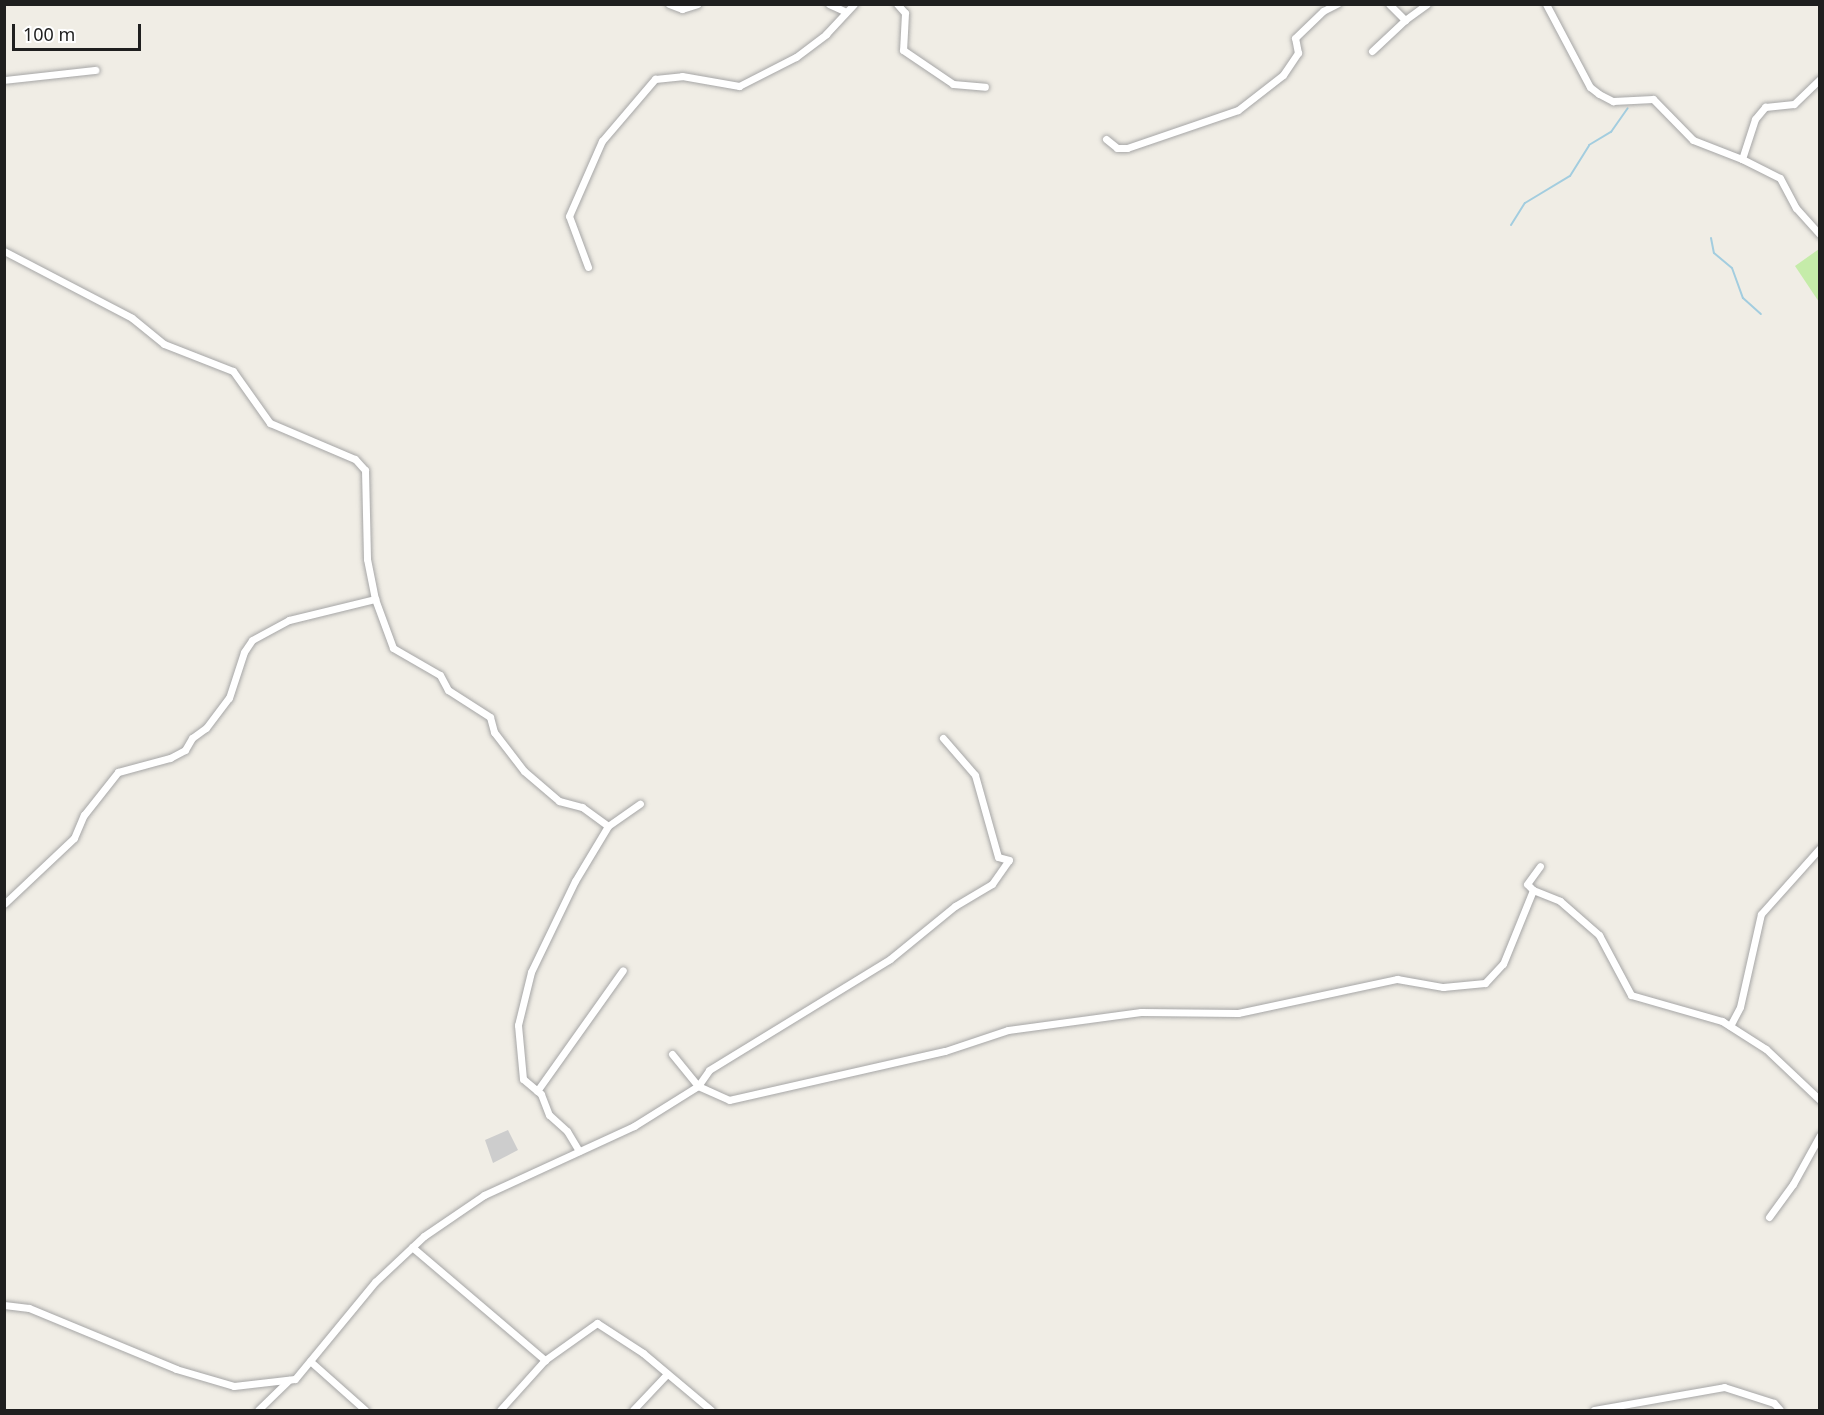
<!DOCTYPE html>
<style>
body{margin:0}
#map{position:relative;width:1824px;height:1415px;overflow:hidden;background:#f0ede5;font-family:"Noto Sans",sans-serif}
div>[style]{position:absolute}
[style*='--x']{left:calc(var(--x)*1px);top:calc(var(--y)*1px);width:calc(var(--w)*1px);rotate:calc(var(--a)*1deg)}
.religious>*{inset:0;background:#cdcdcd}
.grass>*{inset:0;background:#c5eca9}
.stream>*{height:2px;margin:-1px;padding:0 1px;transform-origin:1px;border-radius:1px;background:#a3cddf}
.roads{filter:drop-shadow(0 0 2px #a6a6a6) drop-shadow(0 0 2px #a6a6a6)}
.street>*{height:7px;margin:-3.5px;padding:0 3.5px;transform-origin:3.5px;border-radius:3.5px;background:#fff}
span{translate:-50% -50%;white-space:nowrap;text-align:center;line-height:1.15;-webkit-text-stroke:4.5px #fff;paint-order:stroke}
.frame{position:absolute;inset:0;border:6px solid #1f1f1f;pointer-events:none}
.scale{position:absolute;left:12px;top:24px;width:129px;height:27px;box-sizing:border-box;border:3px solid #1f1f1f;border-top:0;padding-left:8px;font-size:18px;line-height:21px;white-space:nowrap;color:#1f1f1f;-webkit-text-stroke:4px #fff;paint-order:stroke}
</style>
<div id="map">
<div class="religious">
<div style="clip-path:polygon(508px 1130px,518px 1150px,493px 1163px,485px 1140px)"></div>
</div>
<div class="grass">
<div style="clip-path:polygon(1819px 249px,1819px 302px,1795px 266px)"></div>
</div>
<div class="stream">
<div style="--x:1511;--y:225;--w:26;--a:-58"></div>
<div style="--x:1525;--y:203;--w:52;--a:-31"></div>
<div style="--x:1570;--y:176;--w:36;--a:-58"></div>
<div style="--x:1589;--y:145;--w:26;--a:-31"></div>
<div style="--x:1611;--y:132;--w:29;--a:-55"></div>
<div style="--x:1711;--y:238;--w:15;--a:79"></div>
<div style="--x:1714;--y:253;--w:23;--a:40"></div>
<div style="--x:1732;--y:268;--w:32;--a:70"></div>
<div style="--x:1743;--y:298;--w:24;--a:42"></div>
</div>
<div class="roads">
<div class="street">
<div style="--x:669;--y:4;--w:14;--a:21"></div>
<div style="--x:682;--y:9;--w:16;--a:-18"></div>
<div style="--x:829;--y:4;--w:17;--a:25"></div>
<div style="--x:897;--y:4;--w:12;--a:48"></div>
<div style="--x:905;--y:13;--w:37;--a:93"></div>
<div style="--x:903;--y:50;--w:60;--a:34.2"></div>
<div style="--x:953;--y:84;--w:32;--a:5"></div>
<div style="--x:1389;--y:4;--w:23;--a:45"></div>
<div style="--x:1405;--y:20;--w:27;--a:-36"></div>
<div style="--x:1546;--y:4;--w:94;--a:62.1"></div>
<div style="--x:1590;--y:87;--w:11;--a:38"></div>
<div style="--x:1599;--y:94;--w:16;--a:27"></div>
<div style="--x:1613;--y:101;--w:40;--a:-2.9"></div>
<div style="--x:1653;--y:99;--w:57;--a:45.7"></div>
<div style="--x:1693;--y:140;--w:53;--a:21.2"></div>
<div style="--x:1742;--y:159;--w:42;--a:-72"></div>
<div style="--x:1755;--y:119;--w:16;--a:-50"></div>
<div style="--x:1765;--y:107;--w:29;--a:-6"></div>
<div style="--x:1794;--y:104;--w:36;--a:-44"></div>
<div style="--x:1372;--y:51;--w:45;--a:-43.2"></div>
<div style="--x:4;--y:80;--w:92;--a:-6.3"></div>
<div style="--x:1106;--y:139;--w:14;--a:39"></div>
<div style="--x:1117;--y:148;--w:10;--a:0"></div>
<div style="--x:1127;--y:148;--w:117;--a:-18.9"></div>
<div style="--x:1238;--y:110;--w:57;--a:-37.9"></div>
<div style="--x:1283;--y:75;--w:27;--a:-56"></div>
<div style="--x:1298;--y:53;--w:15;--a:-101"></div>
<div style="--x:1295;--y:38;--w:39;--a:-44"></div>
<div style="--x:1323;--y:11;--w:16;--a:-27"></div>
<div style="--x:1742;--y:159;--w:42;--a:26.6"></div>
<div style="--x:1780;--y:178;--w:34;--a:62"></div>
<div style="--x:1796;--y:208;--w:36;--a:48"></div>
<div style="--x:4;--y:251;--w:144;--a:27.6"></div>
<div style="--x:132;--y:318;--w:41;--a:39.1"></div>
<div style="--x:164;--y:344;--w:74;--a:21.4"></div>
<div style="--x:233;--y:371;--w:64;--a:54.6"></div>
<div style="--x:270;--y:423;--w:92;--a:23"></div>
<div style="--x:355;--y:459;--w:15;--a:48"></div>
<div style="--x:365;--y:470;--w:89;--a:88.7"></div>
<div style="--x:367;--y:559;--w:41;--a:78.7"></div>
<div style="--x:588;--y:267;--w:54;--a:-110.4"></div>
<div style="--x:569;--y:216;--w:82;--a:-66.3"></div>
<div style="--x:602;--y:141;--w:82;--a:-49.5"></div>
<div style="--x:655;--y:79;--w:27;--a:-6"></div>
<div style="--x:682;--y:76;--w:58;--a:10"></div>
<div style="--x:739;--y:86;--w:64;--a:-27"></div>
<div style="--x:796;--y:57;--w:38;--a:-37"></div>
<div style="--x:826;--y:34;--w:41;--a:-47"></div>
<div style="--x:1533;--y:890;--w:8;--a:-135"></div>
<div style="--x:1527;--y:884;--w:22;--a:-54"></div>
<div style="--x:4;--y:904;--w:96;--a:-43.3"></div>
<div style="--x:74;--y:838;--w:25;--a:-67"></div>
<div style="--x:84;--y:815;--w:55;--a:-51.7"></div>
<div style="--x:118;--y:772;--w:54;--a:-15.1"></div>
<div style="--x:170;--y:758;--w:17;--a:-28"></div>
<div style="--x:185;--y:750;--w:14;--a:-60"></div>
<div style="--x:192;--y:738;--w:17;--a:-36"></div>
<div style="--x:206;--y:728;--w:38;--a:-53"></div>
<div style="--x:229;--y:698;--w:48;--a:-71.9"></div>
<div style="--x:244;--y:652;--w:14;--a:-56"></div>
<div style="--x:252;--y:640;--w:42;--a:-28.4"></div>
<div style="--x:289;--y:620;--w:89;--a:-13.7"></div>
<div style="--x:375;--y:599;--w:52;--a:69.8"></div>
<div style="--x:393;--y:648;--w:54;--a:29.9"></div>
<div style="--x:440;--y:675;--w:17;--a:62"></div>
<div style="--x:448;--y:690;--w:50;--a:32.7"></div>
<div style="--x:490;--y:717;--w:16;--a:75"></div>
<div style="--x:494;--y:732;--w:49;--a:52.4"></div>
<div style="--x:524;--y:771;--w:46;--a:40.6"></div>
<div style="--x:559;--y:801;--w:24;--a:15"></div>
<div style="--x:582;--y:807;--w:32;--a:36"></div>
<div style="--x:1730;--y:1026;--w:21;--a:-62"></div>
<div style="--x:1740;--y:1007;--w:95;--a:-77.3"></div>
<div style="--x:1761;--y:914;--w:89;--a:-48.2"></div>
<div style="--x:672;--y:1054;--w:41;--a:50.9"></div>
<div style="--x:698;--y:1086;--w:19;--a:-55"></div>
<div style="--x:709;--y:1070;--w:212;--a:-31.5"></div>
<div style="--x:890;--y:959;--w:84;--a:-39.2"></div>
<div style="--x:955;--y:906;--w:43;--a:-30.7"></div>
<div style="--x:992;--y:884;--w:29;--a:-55"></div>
<div style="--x:1009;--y:860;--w:11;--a:-165"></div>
<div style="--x:998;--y:857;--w:85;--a:-105.7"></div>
<div style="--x:975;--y:775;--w:49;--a:-130.9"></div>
<div style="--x:537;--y:1091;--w:148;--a:-54.6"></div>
<div style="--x:579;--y:1151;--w:23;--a:-121"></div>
<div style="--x:567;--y:1131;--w:24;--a:-138"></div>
<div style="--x:549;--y:1115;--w:22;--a:-111"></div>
<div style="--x:541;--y:1094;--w:23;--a:-140"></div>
<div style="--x:523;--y:1079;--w:54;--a:-95.3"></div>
<div style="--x:518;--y:1025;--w:55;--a:-76.2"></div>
<div style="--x:531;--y:972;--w:101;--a:-64.2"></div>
<div style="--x:575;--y:881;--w:64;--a:-59"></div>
<div style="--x:608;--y:826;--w:39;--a:-35"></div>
<div style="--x:1769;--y:1217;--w:41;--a:-54"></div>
<div style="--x:1793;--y:1184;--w:56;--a:-61.1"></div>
<div style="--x:412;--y:1247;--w:175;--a:40.4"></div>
<div style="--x:545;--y:1360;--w:64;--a:-35.4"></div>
<div style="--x:597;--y:1323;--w:55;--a:33.1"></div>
<div style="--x:643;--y:1353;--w:89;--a:40"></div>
<div style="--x:4;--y:1305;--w:25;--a:7"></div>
<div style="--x:29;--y:1308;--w:159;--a:22.5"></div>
<div style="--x:176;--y:1369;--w:60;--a:16.3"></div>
<div style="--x:234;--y:1386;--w:61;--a:-6.5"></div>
<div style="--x:295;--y:1379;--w:126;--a:-50.5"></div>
<div style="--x:375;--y:1282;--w:67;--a:-43.2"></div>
<div style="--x:424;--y:1236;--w:73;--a:-34.3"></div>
<div style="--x:484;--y:1195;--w:165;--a:-24.7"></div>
<div style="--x:634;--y:1126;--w:75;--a:-32"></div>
<div style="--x:698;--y:1086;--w:34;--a:24"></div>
<div style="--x:729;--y:1100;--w:221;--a:-12.8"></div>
<div style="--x:945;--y:1051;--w:66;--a:-18.4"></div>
<div style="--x:1008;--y:1030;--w:134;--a:-7.7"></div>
<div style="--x:1141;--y:1012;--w:97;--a:0.6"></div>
<div style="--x:1238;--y:1013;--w:163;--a:-12.1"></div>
<div style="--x:1397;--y:979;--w:47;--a:9.9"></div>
<div style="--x:1443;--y:987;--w:42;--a:-5.4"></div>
<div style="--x:1485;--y:983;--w:26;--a:-47"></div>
<div style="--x:1503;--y:964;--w:80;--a:-67.9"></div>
<div style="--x:1533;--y:890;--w:29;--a:22"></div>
<div style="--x:1560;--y:901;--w:52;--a:41.1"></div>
<div style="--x:1599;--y:935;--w:68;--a:61.9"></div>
<div style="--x:1631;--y:995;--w:95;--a:15.9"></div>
<div style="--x:1722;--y:1021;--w:52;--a:32.5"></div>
<div style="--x:1766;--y:1049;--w:74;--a:43.4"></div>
<div style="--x:310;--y:1361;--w:74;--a:41.7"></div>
<div style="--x:258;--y:1410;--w:43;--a:-44.1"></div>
<div style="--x:500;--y:1410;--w:67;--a:-48"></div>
<div style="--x:633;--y:1410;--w:50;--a:-46.6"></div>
<div style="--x:1594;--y:1410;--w:132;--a:-10"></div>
<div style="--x:1724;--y:1387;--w:52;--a:17.7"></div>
<div style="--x:1774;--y:1403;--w:9;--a:49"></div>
</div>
</div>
<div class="frame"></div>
<div class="scale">100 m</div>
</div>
